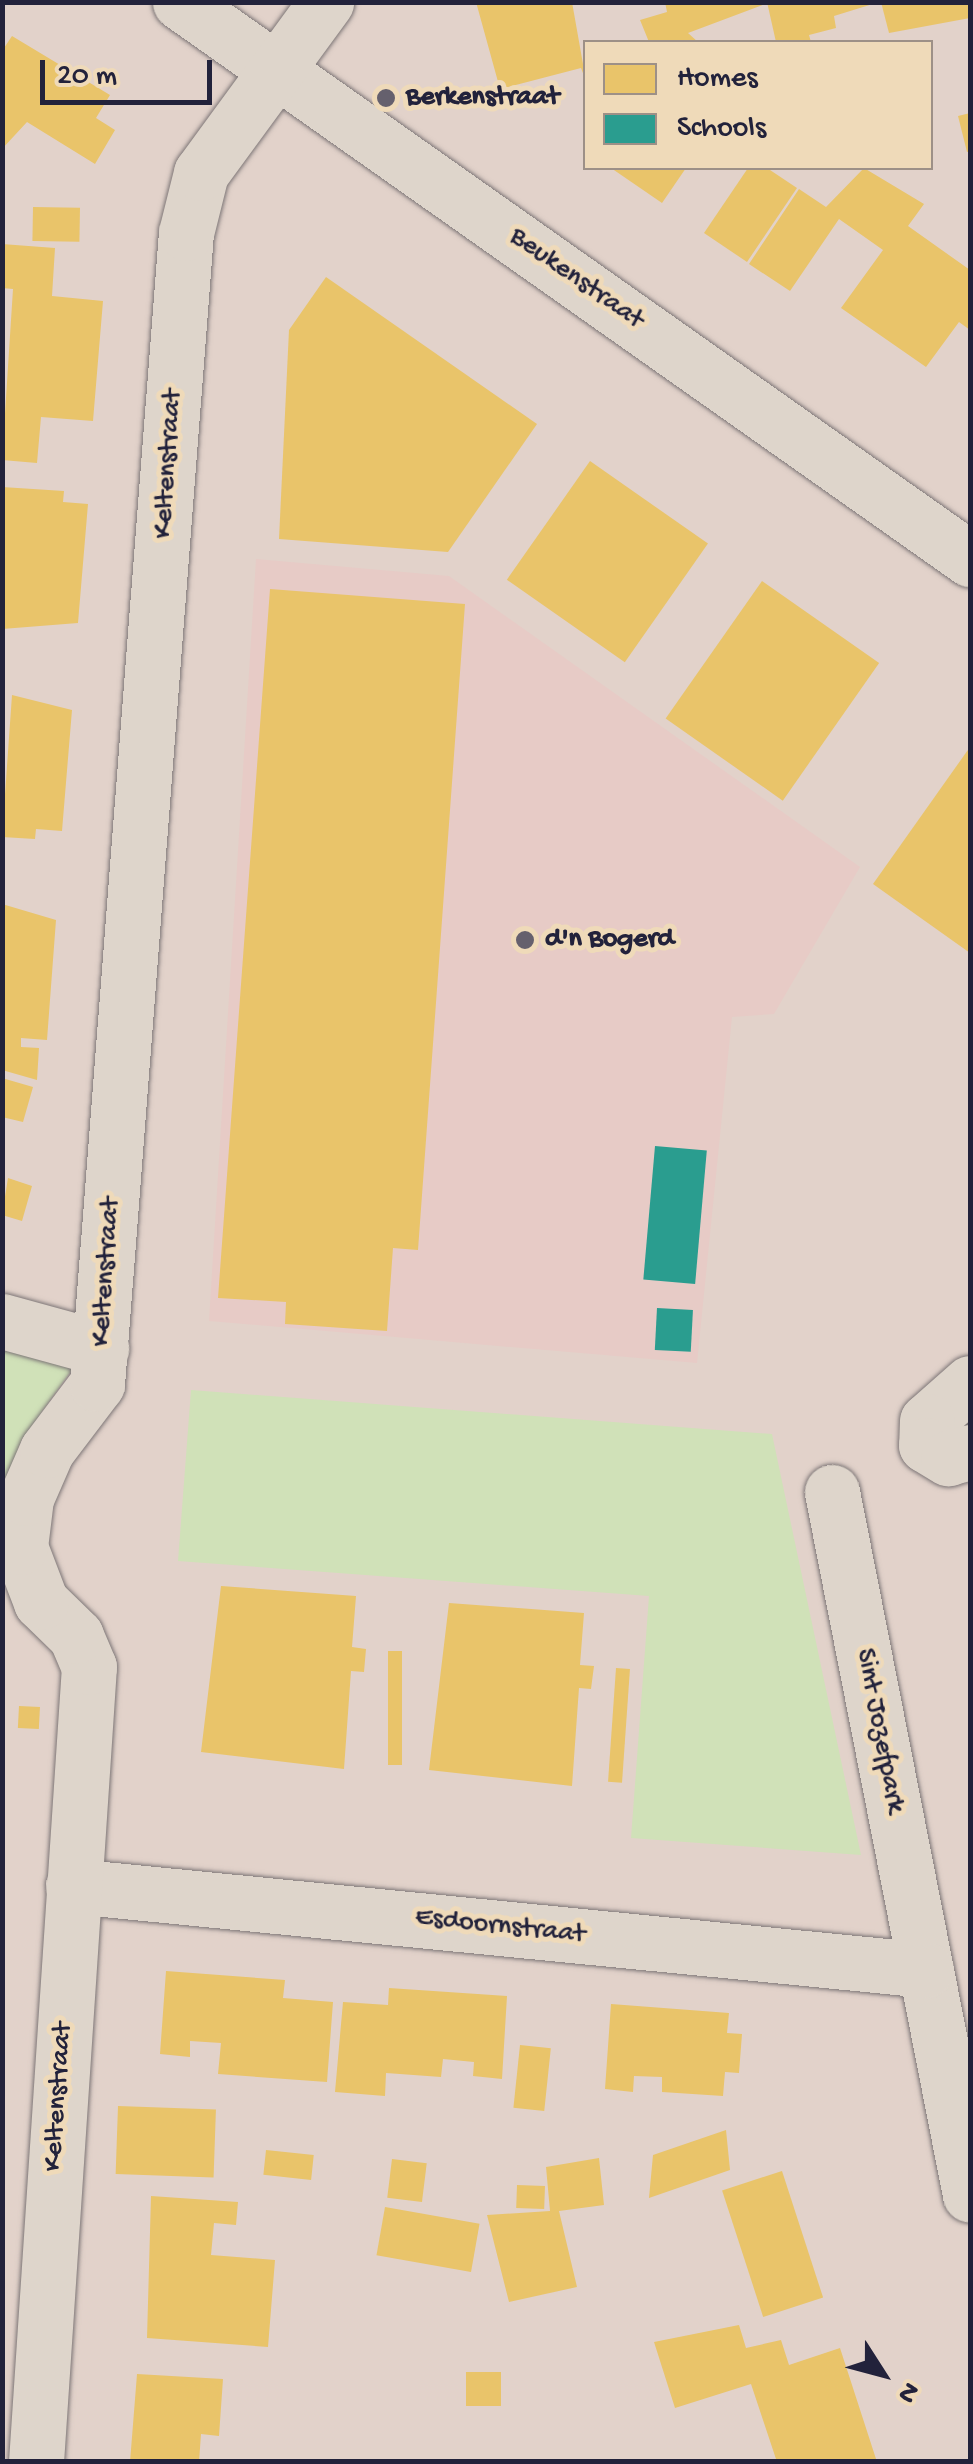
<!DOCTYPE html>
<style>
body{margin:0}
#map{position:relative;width:973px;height:2464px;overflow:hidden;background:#e2d2ca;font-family:"Gochi Hand",sans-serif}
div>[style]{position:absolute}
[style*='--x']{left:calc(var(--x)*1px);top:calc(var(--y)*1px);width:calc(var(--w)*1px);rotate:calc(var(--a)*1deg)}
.built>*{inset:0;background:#e7cbc6}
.green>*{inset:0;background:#d0e1b8}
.homes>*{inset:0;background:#e9c46a;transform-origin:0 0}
.schools>*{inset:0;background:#2a9d8f;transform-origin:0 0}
.roads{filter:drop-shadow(0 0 2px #7d7677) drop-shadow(0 0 2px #7d7677)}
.street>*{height:55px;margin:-27.5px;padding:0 27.5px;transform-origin:27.5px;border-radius:27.5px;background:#ded5cb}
.dots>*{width:28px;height:28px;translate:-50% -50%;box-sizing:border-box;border:5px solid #efdab9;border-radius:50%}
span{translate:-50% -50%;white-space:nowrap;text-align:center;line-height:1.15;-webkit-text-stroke:10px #efdab9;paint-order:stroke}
.poi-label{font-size:28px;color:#22223b;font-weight:700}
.left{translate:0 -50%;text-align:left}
.street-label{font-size:28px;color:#22223b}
.frame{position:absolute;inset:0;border:5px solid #22223b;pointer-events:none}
.legend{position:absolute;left:583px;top:40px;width:350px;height:130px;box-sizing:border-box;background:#efdab9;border:2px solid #9d9087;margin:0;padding:12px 18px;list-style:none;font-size:30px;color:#22223b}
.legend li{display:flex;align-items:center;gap:20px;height:50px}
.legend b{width:50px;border:2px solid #9d9087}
.north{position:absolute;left:833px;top:2324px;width:100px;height:100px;-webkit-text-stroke:8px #efdab9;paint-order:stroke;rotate:126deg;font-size:28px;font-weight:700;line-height:40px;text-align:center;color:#22223b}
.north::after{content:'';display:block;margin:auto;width:35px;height:45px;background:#22223b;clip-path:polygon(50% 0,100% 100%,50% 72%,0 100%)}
.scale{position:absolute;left:40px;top:60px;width:172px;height:45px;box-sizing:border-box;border:5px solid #22223b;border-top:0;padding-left:12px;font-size:30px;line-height:35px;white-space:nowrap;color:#22223b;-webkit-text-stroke:8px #efdab9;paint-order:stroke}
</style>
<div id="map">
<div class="built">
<div style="clip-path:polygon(256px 559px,449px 576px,860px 867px,774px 1014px,732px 1017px,697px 1363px,209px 1321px)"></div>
</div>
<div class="green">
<div style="clip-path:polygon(3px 1344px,76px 1364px,21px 1441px,3px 1496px)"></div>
<div style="clip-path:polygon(191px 1390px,772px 1434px,861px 1855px,631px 1838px,649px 1596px,178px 1561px)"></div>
</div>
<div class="homes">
<div style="clip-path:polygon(476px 2px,572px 2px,586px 81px,581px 68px,500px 89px)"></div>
<div style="clip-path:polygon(665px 2px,765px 2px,765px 4px,688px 33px,698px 42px,649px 42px,640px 20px,667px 12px)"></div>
<div style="clip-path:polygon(767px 2px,876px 2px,876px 3px,834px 16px,836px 28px,809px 35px,811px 42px,776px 42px)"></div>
<div style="clip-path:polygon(881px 2px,970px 2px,970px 18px,889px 33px)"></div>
<div style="clip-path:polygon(12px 36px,110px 95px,96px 118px,115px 130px,95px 164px,27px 122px,2px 149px,2px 51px)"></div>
<div style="clip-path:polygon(970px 113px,970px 151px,967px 152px,958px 116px)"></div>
<div style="clip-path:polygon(611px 168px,686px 168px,662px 203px)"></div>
<div style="clip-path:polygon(748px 168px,767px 168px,797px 188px,747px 262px,704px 233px)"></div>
<div style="clip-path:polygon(864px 168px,924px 204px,908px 226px,970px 270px,970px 330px,959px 322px,926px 367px,841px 308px,883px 250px,839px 219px,790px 291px,749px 264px,799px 189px,826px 207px)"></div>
<div style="left:33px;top:207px;width:47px;height:34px;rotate:1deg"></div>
<div style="clip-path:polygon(2px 244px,55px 248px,52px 296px,103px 301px,93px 421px,41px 417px,37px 463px,2px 460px,13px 289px,2px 288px)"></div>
<div style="clip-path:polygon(326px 277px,537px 424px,448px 552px,279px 539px,289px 330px)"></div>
<div style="left:590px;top:461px;width:144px;height:145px;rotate:35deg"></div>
<div style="clip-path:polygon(2px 487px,64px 491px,63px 502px,88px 504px,78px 623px,2px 629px)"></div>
<div style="left:762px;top:581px;width:143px;height:168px;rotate:35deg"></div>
<div style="clip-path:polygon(270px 589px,465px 604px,418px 1250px,393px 1248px,387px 1331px,285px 1324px,286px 1302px,218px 1298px)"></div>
<div style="clip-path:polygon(12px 695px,72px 710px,62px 831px,36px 829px,35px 839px,2px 837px)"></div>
<div style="clip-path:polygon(970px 747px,970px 953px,873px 884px)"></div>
<div style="clip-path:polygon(2px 904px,56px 920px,47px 1040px,21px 1038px,21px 1047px,39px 1048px,37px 1080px,2px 1070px)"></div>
<div style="clip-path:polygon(2px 1078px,33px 1087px,23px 1122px,2px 1117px)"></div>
<div style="clip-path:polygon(8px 1178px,32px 1186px,22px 1221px,2px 1215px)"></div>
<div style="clip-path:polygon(221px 1586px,356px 1596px,352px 1647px,366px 1649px,364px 1672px,351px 1671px,344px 1769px,201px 1752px)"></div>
<div style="clip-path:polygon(449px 1603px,584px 1613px,580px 1665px,594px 1666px,591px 1689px,579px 1688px,572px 1786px,429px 1770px)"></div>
<div style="left:388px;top:1651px;width:14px;height:114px"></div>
<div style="left:616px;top:1668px;width:14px;height:114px;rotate:4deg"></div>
<div style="left:19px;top:1706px;width:21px;height:22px;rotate:3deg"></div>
<div style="clip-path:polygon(166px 1971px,285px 1980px,283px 1998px,333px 2002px,327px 2082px,218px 2074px,221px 2043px,190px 2041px,190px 2057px,160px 2054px)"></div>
<div style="clip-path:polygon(389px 1988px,507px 1996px,502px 2079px,473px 2076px,474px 2062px,443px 2059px,441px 2077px,386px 2073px,385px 2096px,335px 2092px,343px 2002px,388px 2005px)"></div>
<div style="clip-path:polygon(611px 2004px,729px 2013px,727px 2033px,742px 2034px,739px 2073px,725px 2072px,723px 2096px,662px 2092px,662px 2077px,634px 2076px,633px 2092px,605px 2089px)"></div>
<div style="left:520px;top:2045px;width:31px;height:63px;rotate:6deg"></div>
<div style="left:118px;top:2106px;width:98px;height:68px;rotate:2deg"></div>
<div style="clip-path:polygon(726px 2130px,730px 2170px,649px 2198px,653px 2155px)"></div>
<div style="left:266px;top:2150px;width:48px;height:25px;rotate:6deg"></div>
<div style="clip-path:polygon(599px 2158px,604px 2205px,559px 2211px,577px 2287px,509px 2302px,487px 2215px,550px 2211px,546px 2167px)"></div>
<div style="left:392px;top:2159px;width:35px;height:39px;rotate:7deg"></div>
<div style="left:782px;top:2171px;width:133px;height:63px;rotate:72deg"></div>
<div style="left:517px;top:2185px;width:28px;height:23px;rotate:2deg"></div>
<div style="clip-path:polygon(151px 2196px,238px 2202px,236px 2225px,214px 2223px,211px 2255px,275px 2260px,268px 2347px,147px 2338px)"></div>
<div style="left:385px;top:2207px;width:96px;height:49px;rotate:10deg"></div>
<div style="clip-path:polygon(739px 2325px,746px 2348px,781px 2340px,789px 2365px,840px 2348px,877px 2462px,777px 2462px,751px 2384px,675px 2408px,654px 2342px)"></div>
<div style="left:501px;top:2372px;width:34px;height:35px;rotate:90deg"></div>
<div style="clip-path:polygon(137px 2374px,223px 2379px,219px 2436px,201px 2434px,199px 2462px,130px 2462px)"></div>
</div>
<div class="schools">
<div style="left:655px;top:1146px;width:52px;height:134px;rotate:5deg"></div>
<div style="left:657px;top:1308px;width:36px;height:42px;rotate:3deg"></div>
</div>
<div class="roads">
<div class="street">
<div style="--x:180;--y:2;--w:967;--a:35.19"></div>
<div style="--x:2;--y:1321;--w:103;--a:15.3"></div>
<div style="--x:970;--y:1383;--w:57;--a:138.5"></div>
<div style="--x:927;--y:1421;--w:24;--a:92"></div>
<div style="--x:926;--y:1445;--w:26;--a:31"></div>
<div style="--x:948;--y:1458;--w:23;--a:-15"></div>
<div style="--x:832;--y:1492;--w:716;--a:78.89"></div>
<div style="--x:73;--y:1886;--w:857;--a:5.62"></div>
<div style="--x:36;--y:2462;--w:797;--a:-86.19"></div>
<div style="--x:89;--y:1667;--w:34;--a:-113"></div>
<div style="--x:76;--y:1636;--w:49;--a:-135.8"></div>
<div style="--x:41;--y:1602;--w:59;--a:-110.9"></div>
<div style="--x:20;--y:1547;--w:49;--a:-83"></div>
<div style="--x:26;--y:1498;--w:52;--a:-66.4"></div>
<div style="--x:47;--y:1450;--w:83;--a:-52.9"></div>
<div style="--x:97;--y:1384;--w:1154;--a:-85.58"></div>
<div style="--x:186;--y:233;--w:62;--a:-76"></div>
<div style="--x:201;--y:173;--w:212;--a:-53.8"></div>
</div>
</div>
<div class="dots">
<div style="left:386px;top:98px;background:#65606d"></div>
<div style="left:525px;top:940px;background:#65606d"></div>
</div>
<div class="poi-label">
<span class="left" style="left:406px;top:98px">Berkenstraat</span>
<span class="left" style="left:545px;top:940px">d'n Bogerd</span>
</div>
<div class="street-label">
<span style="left:576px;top:279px;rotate:35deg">Beukenstraat</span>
<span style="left:169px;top:464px;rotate:-86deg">Keltenstraat</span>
<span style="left:107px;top:1272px;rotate:-86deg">Keltenstraat</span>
<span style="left:879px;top:1731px;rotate:79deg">Sint Jozefpark</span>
<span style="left:500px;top:1927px;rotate:6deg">Esdoornstraat</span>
<span style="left:59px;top:2097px;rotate:-86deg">Keltenstraat</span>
</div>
<div class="frame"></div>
<ul class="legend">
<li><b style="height:28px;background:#e9c46a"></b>Homes</li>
<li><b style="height:28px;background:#2a9d8f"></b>Schools</li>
</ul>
<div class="north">N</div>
<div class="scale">20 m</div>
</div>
